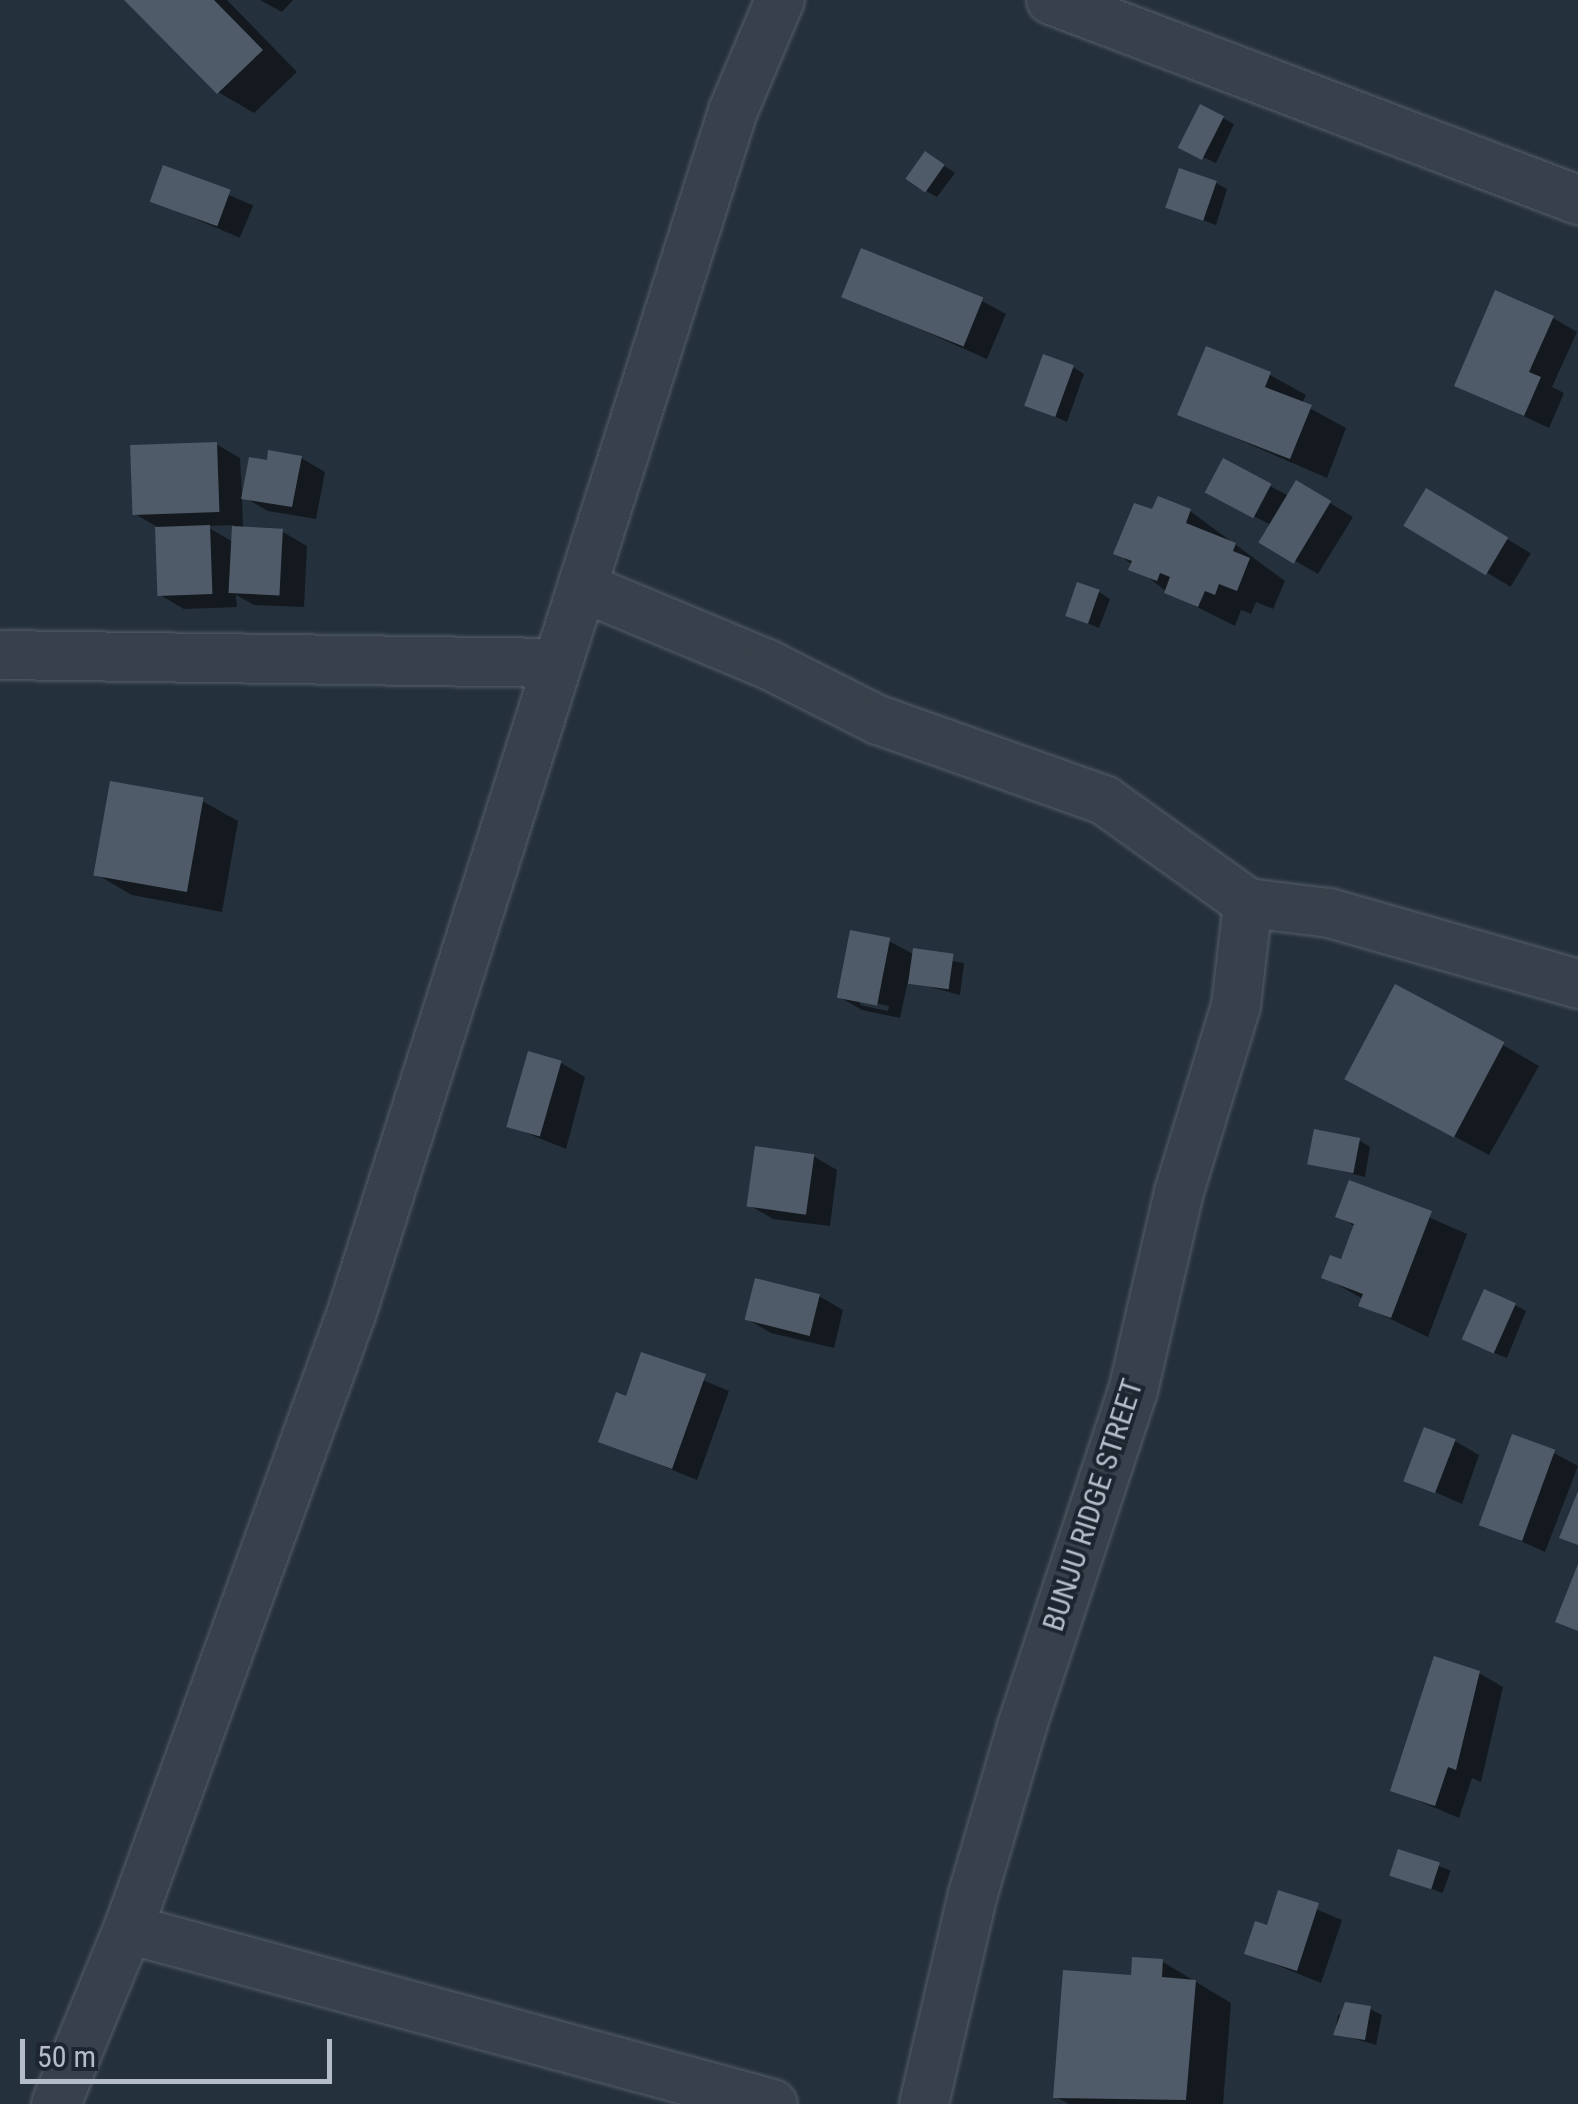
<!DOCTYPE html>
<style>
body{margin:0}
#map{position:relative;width:1578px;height:2104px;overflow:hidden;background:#24303b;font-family:"Roboto Condensed",sans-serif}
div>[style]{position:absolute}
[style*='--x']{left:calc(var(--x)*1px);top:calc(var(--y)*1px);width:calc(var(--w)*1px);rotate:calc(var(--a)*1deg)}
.shadow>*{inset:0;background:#0007;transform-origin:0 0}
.building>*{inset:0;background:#4f5b68;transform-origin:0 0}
.roads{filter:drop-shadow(0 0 2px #565f69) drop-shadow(0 0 2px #565f69)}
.street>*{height:48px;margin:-24px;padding:0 24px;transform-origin:24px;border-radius:24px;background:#38414b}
span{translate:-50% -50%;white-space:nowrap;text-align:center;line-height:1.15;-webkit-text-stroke:8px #1d2630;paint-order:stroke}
.street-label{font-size:30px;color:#b3bcc7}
.scale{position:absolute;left:20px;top:2039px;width:312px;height:45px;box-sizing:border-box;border:5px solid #b3bcc7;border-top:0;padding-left:12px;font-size:30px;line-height:35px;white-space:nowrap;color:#b3bcc7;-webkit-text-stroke:8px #1d2630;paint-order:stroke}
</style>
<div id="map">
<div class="shadow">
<div style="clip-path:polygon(128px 0,227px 0,297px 72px,254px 113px,218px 92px)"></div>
<div style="clip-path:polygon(260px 0,293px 0,282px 12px)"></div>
<div style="clip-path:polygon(1201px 107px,1234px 124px,1216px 163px,1194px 153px)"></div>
<div style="clip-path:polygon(937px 161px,955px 173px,937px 197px,926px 191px)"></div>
<div style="left:165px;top:168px;width:96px;height:35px;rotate:23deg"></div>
<div style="clip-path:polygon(1216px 183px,1227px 189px,1216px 225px,1169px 207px)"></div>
<div style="clip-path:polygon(843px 295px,982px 301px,1006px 314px,987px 359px)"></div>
<div style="clip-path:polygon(1553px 318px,1577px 332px,1552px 387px,1564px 393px,1549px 428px,1457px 385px)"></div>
<div style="clip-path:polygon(1207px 350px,1270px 375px,1306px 395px,1302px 404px,1346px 428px,1327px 478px,1180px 414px)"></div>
<div style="clip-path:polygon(1073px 367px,1084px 374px,1067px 422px,1028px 405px)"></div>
<div style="clip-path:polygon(evenodd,216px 444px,240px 458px,242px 495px,269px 463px,301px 458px,325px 472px,316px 519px,268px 511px,242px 496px,243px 530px,283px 532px,307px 546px,304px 607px,254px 605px,236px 595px,237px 607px,184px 609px,160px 595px,157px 527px,135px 514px,216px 444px,234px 525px,233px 542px,206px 526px,234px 525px)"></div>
<div style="clip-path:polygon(1224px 462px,1289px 496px,1297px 483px,1353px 517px,1318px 574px,1261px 541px,1271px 525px,1232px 505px)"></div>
<div style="left:1427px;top:491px;width:121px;height:39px;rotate:31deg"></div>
<div style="clip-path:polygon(1190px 511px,1285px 581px,1273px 609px,1256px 602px,1251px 614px,1241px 610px,1235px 626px,1167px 592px,1116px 552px,1153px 513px)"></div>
<div style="clip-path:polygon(1099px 592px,1110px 599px,1099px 628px,1068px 615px)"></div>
<div style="clip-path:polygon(202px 801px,238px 821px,222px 912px,132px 895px,96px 874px)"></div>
<div style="clip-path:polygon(evenodd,889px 941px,915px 955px,964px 963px,960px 995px,908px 981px,900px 1018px,862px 1010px,838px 996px,889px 941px,860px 1000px,889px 1006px,888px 1011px,860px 1005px,860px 1000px)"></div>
<div style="clip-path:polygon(1503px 1045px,1539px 1066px,1489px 1155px,1383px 1098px)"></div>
<div style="clip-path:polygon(561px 1063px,585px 1077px,566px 1149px,509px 1126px)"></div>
<div style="clip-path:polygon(1359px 1140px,1370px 1147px,1365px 1177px,1310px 1163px)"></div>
<div style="clip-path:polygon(813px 1156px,837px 1170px,830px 1226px,773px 1219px,749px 1205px)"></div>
<div style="clip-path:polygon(1351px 1183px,1467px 1234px,1428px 1337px,1361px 1305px,1363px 1299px,1324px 1277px,1342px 1262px,1356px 1227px,1338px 1216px)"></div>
<div style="clip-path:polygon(819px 1296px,843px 1310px,834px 1348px,771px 1333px,747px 1319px)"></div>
<div style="clip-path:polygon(1515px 1305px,1526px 1311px,1507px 1358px,1477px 1346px)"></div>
<div style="clip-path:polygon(643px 1355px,729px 1391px,697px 1480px,601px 1441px,627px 1399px)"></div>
<div style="clip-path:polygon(1455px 1441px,1479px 1455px,1462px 1504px,1408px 1480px)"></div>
<div style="clip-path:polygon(1554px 1453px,1578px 1466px,1545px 1552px,1481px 1523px)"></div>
<div style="clip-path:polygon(1479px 1673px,1503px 1687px,1481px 1782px,1472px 1778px,1459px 1818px,1393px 1790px)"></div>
<div style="left:1400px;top:1852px;width:54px;height:24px;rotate:20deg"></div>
<div style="clip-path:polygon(1280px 1894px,1342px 1920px,1321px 1983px,1247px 1953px,1269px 1928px)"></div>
<div style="clip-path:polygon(1163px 1962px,1231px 2003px,1223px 2104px,1069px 2104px,1056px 2097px,1133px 1978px)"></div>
<div style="clip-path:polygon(1370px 2009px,1382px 2015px,1376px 2045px,1335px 2033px,1338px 2015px)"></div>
</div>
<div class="building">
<div style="clip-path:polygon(124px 0,214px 0,263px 50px,217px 94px)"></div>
<div style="left:1200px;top:104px;width:27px;height:49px;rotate:27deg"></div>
<div style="left:925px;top:151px;width:24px;height:34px;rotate:35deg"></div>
<div style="left:163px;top:165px;width:72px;height:39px;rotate:20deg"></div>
<div style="left:1179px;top:168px;width:40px;height:42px;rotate:19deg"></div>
<div style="left:861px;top:248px;width:132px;height:53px;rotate:22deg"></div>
<div style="clip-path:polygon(1495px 290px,1554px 316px,1529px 372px,1541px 377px,1524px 416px,1454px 386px)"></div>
<div style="clip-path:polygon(1206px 346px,1271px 372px,1265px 387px,1312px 405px,1290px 459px,1177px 415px)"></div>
<div style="left:1043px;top:354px;width:33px;height:55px;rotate:20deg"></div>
<div style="left:217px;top:442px;width:70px;height:87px;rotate:88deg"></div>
<div style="clip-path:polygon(268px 450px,302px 456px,292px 507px,241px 499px,249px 457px,267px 460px)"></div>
<div style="left:1223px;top:458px;width:55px;height:39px;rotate:28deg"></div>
<div style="left:1296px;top:480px;width:41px;height:73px;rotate:31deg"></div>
<div style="left:1426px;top:488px;width:96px;height:44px;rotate:31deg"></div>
<div style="clip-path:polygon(1158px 496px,1191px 509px,1186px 523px,1236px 543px,1233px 551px,1250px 558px,1237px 591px,1219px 584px,1215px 595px,1205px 591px,1198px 607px,1164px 593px,1170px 577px,1160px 573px,1157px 581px,1128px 570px,1132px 561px,1113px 554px,1134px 503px,1152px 509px)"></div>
<div style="left:210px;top:525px;width:69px;height:55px;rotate:88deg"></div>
<div style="left:232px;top:526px;width:51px;height:67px;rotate:3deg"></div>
<div style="left:1077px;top:582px;width:24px;height:36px;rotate:19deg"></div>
<div style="left:110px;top:781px;width:95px;height:96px;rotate:10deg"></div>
<div style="left:850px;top:930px;width:41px;height:69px;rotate:11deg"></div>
<div style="left:913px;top:948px;width:41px;height:36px;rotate:8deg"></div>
<div style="left:1395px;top:984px;width:124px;height:108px;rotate:28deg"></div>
<div style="left:528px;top:1051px;width:35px;height:79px;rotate:16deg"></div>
<div style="left:1314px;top:1129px;width:47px;height:36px;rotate:11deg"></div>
<div style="left:755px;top:1146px;width:60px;height:61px;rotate:8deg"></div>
<div style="clip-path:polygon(1349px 1180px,1432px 1211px,1391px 1318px,1358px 1306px,1363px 1294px,1321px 1278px,1330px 1255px,1341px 1259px,1354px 1224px,1335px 1217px)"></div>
<div style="left:755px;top:1278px;width:67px;height:43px;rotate:14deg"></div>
<div style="left:1484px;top:1289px;width:35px;height:55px;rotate:24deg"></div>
<div style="clip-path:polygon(641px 1352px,706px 1374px,672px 1469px,598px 1442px,616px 1392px,626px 1396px)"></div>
<div style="left:1424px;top:1427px;width:34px;height:58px;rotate:21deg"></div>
<div style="left:1512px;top:1434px;width:46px;height:97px;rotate:20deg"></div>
<div style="clip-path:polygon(1578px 1491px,1578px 1545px,1559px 1538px)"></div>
<div style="clip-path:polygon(1578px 1564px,1578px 1631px,1555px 1622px)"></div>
<div style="clip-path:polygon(1434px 1656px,1480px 1671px,1456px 1770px,1448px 1767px,1435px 1806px,1390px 1791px)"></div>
<div style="left:1398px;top:1849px;width:44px;height:28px;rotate:18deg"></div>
<div style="clip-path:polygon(1278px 1890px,1319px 1903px,1297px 1971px,1244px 1954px,1255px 1921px,1267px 1925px)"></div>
<div style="clip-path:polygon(1132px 1957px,1163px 1959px,1162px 1977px,1196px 1980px,1186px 2100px,1053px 2098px,1063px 1970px,1131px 1975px)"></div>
<div style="clip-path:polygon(1345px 2002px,1371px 2006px,1365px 2040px,1333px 2035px)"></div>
</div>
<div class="roads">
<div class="street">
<div style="--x:1051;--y:0;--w:564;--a:20.78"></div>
<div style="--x:582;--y:587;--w:203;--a:22.6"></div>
<div style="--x:769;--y:665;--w:122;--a:26.8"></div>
<div style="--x:878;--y:720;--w:240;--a:19.5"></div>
<div style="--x:1104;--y:800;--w:177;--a:35.6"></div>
<div style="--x:1248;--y:903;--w:82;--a:7"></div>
<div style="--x:1329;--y:913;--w:259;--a:15.9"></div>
<div style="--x:0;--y:655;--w:556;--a:0.82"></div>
<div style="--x:128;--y:1929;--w:668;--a:15.18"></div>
<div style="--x:56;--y:2104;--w:189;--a:-67.6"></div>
<div style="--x:128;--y:1929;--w:656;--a:-70.05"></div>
<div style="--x:352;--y:1312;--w:1260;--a:-72.4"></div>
<div style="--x:733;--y:111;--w:121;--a:-67.1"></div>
<div style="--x:924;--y:2104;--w:216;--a:-76.9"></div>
<div style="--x:973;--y:1894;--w:175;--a:-73.7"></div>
<div style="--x:1022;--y:1726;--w:353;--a:-71.7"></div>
<div style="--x:1133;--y:1391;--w:204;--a:-77"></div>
<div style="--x:1179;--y:1192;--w:195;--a:-73"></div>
<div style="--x:1236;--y:1005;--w:103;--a:-83.3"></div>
</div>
</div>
<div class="street-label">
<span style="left:1093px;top:1505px;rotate:-72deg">BUNJU RIDGE STREET</span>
</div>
<div class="scale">50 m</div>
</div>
